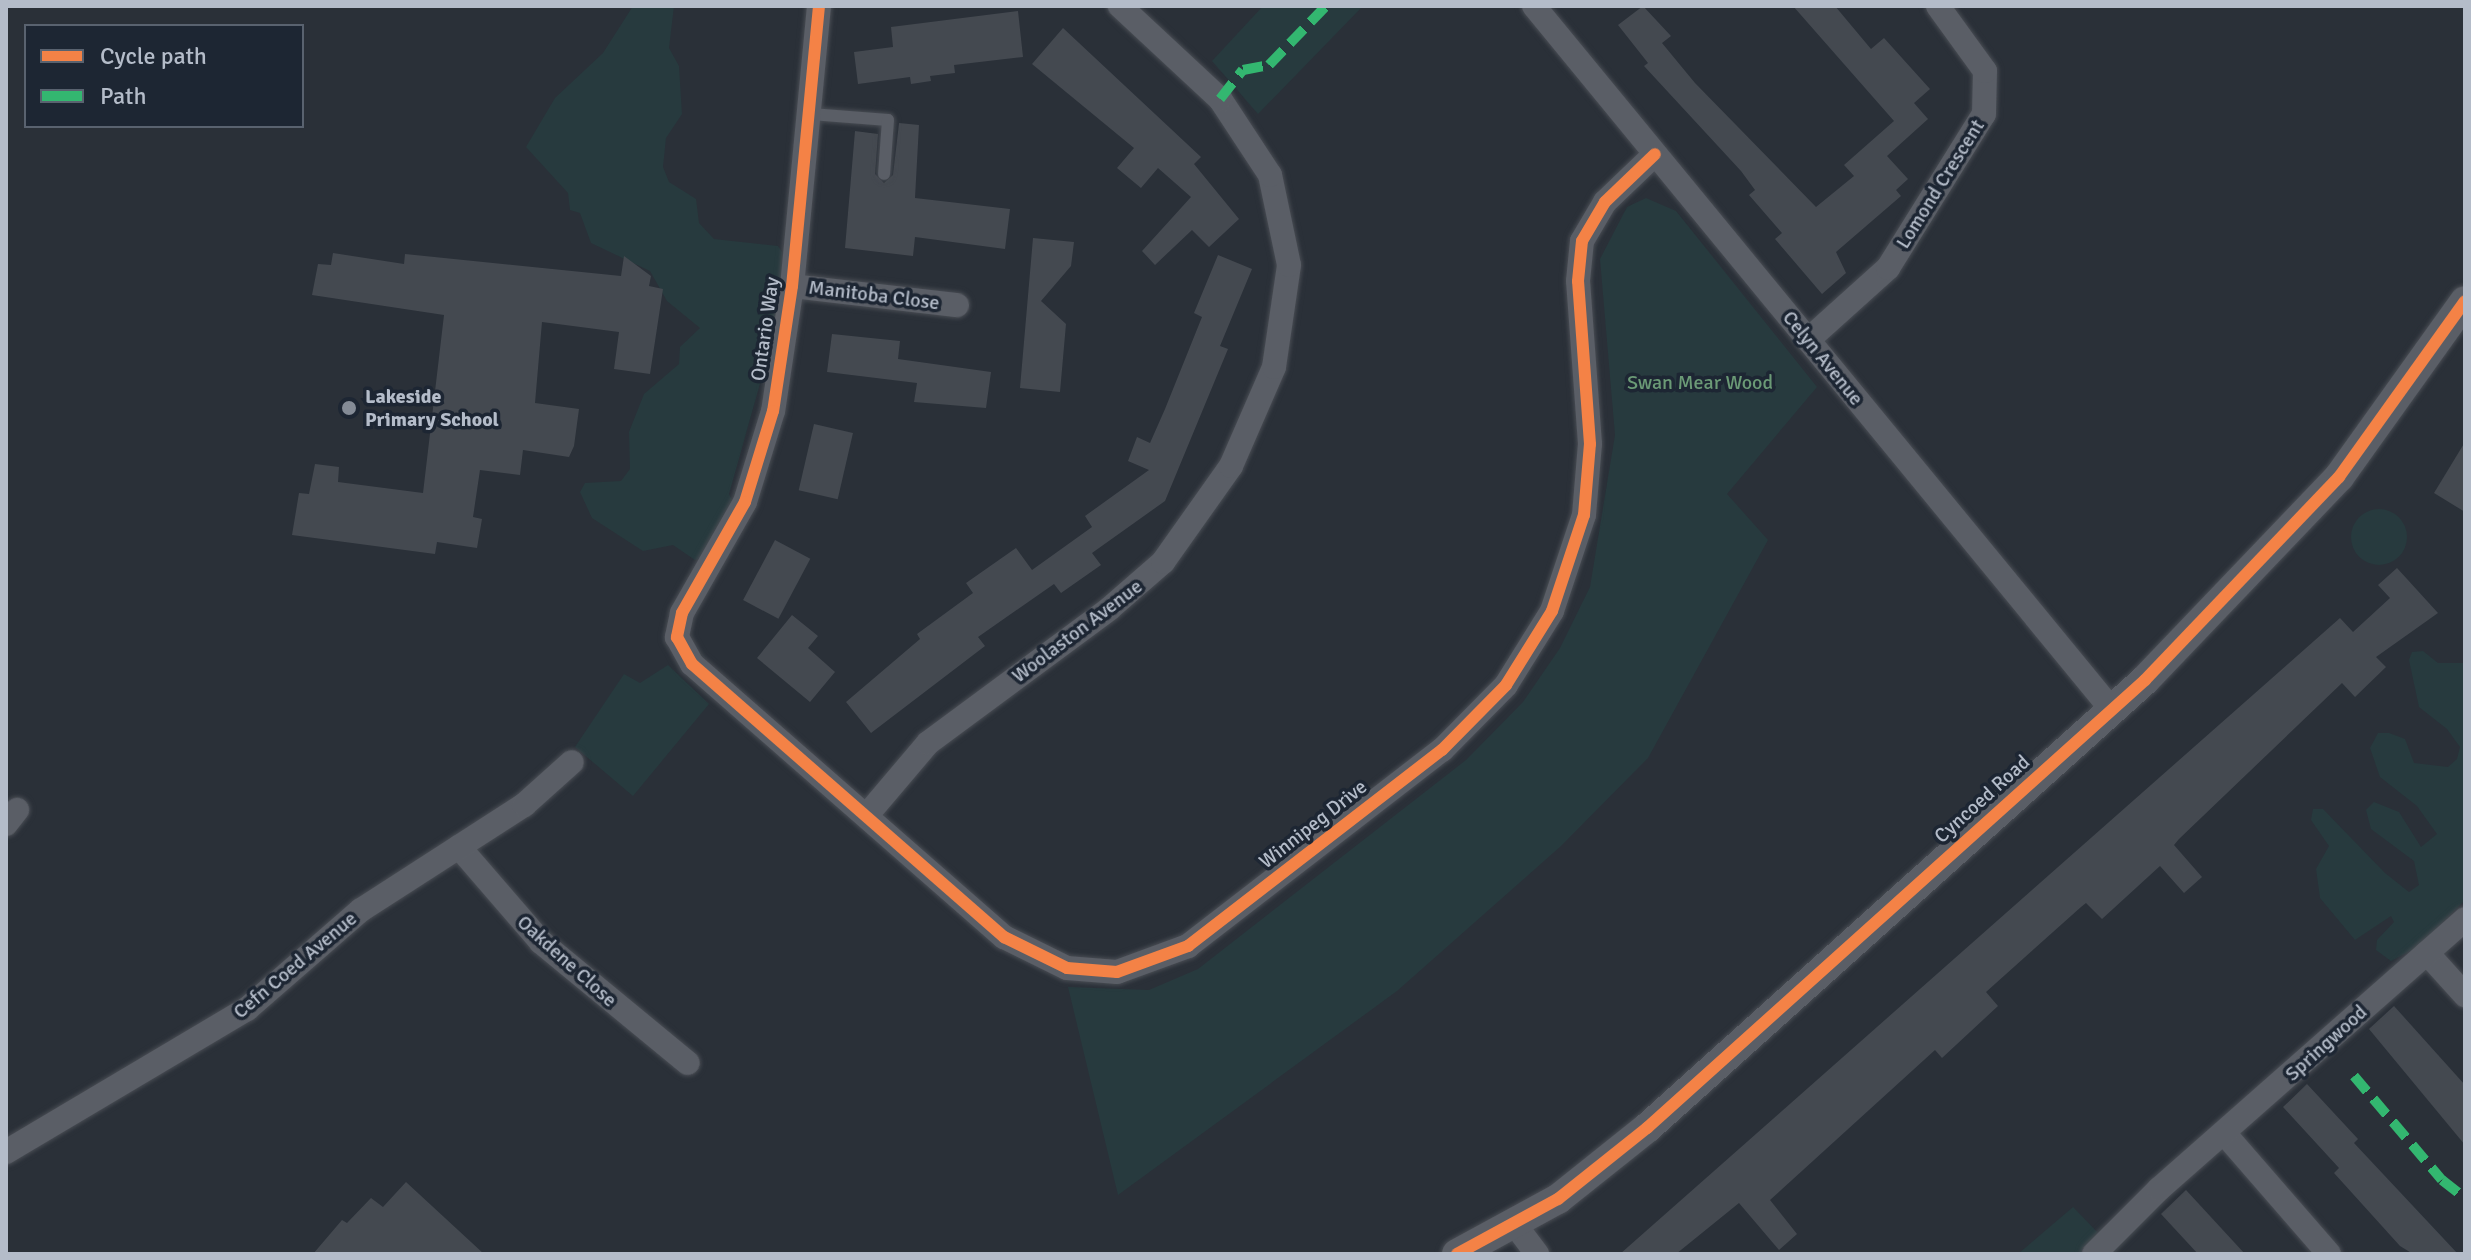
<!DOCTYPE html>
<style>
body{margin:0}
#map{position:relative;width:2471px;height:1260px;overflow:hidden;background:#2a3038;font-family:Signika,sans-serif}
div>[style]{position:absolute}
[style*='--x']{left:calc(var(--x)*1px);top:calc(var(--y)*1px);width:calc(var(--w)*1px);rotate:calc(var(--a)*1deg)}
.green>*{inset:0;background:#273a3e}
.round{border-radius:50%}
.building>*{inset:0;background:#444950;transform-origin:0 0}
.roads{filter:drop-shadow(0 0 2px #484c53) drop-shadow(0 0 2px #484c53)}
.service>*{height:12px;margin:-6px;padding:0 6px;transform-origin:6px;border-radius:6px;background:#5a5e66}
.minor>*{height:24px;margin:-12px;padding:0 12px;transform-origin:12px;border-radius:12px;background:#5a5e66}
.tertiary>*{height:30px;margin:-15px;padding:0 15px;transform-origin:15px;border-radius:15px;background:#5a5e66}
.quiet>*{height:10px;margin-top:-5px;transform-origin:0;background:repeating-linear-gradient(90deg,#33b770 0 20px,transparent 0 30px)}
.cycleway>*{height:12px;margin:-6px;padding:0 6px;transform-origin:6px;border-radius:6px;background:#f48246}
.dots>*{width:22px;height:22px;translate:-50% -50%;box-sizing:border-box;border:4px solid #1d2633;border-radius:50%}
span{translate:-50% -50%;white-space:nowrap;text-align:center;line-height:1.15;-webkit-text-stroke:7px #1d2633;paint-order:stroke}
.street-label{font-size:20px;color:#b4bcc9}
.park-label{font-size:20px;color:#6b9a76}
.poi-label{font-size:20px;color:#b4bcc9;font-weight:700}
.left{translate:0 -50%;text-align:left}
.frame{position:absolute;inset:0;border:8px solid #b4bcc9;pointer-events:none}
.legend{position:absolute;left:24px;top:24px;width:280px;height:104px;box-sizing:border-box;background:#1d2633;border:2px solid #59626f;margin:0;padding:10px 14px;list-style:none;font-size:24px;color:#b4bcc9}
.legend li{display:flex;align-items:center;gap:16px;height:40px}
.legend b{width:40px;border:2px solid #59626f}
</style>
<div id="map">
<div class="green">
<div style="clip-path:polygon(633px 6px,674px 6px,669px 48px,679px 66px,682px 114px,666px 138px,663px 167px,669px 182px,696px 199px,699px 223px,714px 239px,778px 246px,784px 255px,776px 365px,763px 373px,729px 494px,736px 509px,705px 557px,695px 560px,673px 545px,643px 551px,592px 518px,580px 492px,585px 483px,621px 481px,630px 469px,629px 432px,644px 394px,679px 364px,680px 347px,700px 328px,667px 301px,650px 271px,591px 243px,580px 213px,570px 210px,568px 193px,526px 147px,555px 98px,603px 53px)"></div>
<div style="clip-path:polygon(1263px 6px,1363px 6px,1258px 114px,1212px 61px)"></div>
<div style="clip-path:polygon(1646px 198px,1676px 211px,1817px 387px,1727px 494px,1768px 540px,1648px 758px,1561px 846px,1397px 991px,1118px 1195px,1068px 987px,1149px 990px,1198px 969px,1466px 760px,1523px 702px,1560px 648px,1590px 587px,1615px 435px,1600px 259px,1627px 207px)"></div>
<div class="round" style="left:2351px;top:509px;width:56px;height:56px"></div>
<div style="clip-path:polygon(2423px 651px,2438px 663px,2465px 663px,2465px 900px,2418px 947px,2391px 961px,2376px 950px,2377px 940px,2394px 922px,2391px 916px,2355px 940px,2320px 898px,2316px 869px,2329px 846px,2311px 820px,2313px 809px,2323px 809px,2385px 873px,2409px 892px,2419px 885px,2414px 861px,2371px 829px,2366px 810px,2374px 802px,2399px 812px,2421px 847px,2437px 834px,2417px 806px,2380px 777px,2370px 748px,2378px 733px,2389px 733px,2405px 739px,2414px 763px,2448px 767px,2457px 759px,2460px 747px,2447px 729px,2419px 707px,2409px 660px,2412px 652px)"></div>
<div style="clip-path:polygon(668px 665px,709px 704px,633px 796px,575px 747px,624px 674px,640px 683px)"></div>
<div style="clip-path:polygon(2073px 1207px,2105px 1240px,2094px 1254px,2018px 1254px)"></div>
</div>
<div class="building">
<div style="clip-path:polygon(1643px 6px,1671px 36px,1662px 43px,1695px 83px,1816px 207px,1854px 176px,1844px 165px,1894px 121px,1793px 6px,1835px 6px,1871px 49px,1884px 38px,1930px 89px,1914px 103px,1928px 119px,1887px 156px,1908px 179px,1896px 190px,1901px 196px,1836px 252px,1846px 273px,1822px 294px,1775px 239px,1782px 233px,1749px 195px,1755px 190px,1741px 171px,1644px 66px,1648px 63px,1618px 25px)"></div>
<div style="clip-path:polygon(1018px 11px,1023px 57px,954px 65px,955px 73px,930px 76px,931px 81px,911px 84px,910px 77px,858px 84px,854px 52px,893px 47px,891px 27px)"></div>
<div style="clip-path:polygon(1063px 28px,1201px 157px,1194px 164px,1239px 219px,1209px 247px,1192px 230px,1155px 265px,1142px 251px,1191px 197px,1158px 168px,1141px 188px,1117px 168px,1134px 148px,1032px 64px)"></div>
<div style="clip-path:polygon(899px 123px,919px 125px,915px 198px,1010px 209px,1005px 249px,915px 237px,913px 256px,845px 248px,855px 131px,878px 134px,875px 174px,884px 183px,893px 175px)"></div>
<div style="clip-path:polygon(1033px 238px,1074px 242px,1071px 266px,1041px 301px,1066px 324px,1060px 392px,1020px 388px)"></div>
<div style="clip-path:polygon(333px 253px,404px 264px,405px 254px,621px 276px,624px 256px,651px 276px,649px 286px,663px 289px,650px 374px,614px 369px,619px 332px,542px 322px,535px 403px,579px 409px,574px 446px,569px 457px,523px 450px,520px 475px,480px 470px,473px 517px,482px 519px,477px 548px,437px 542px,435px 554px,292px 535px,299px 493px,309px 494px,315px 464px,339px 467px,338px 482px,423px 493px,444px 315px,312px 295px,318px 264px,331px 265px)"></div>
<div style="clip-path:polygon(1218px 255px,1252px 269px,1220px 346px,1228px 349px,1165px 501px,1092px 553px,1101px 565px,1061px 593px,1054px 584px,978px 637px,985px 646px,871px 733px,846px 702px,920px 639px,917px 634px,973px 593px,966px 583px,1016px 548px,1032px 570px,1092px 527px,1085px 516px,1149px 470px,1128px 461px,1137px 437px,1150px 443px,1165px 409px,1202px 317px,1194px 313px)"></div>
<div style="clip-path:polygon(832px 334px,900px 341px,898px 359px,991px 372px,986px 408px,914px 402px,917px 383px,827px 372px)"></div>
<div style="left:814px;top:424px;width:40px;height:68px;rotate:13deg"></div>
<div style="clip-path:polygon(2465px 442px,2465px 512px,2434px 493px)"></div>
<div style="left:775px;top:540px;width:40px;height:68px;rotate:28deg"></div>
<div style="clip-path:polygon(2397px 568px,2438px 613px,2376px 657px,2386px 667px,2355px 697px,2342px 683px,2179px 839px,2174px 845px,2202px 877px,2184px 893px,2160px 866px,2102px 919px,2086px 903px,2081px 907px,1986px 992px,1998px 1006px,1942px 1058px,1935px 1050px,1770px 1200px,1797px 1234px,1779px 1250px,1739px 1203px,1676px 1254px,1620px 1254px,2340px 618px,2353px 632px,2390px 598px,2378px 585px)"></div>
<div style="clip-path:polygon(792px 615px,818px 636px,808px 648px,835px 672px,810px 702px,757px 658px)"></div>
<div style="clip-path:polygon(2394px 1006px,2465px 1085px,2465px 1145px,2369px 1029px)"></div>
<div style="clip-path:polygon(2307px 1084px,2358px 1139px,2354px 1143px,2458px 1254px,2413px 1254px,2400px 1246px,2334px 1173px,2339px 1168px,2283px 1107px)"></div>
<div style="clip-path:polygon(406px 1182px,484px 1254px,313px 1254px,342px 1220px,347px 1223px,371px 1198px,383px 1207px)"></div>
<div style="clip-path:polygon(2186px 1190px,2245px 1254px,2198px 1254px,2161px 1214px)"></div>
</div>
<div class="roads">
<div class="service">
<div style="--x:811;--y:114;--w:77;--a:4.5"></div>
<div style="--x:888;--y:120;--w:54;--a:94.2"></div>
</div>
<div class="minor">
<div style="--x:819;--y:6;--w:281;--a:95.5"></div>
<div style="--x:792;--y:286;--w:126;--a:98.6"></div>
<div style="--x:773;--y:411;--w:95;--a:107.1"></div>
<div style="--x:745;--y:502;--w:128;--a:119.6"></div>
<div style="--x:682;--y:613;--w:25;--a:102"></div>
<div style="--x:677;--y:637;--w:31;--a:61"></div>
<div style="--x:692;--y:664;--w:415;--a:41.2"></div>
<div style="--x:1004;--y:937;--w:70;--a:26.2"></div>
<div style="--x:1067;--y:968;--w:50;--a:4.6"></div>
<div style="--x:1117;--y:972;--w:76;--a:-20.1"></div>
<div style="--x:1188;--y:946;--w:321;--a:-37.7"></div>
<div style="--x:1442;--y:750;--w:91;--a:-45.4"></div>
<div style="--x:1506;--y:685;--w:87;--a:-58.1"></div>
<div style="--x:1552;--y:611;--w:101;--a:-71.6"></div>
<div style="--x:1584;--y:515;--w:71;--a:-85.2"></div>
<div style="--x:1590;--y:444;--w:163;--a:-94.2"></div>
<div style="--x:1578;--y:281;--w:40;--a:-84.3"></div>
<div style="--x:1582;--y:241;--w:45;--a:-59.5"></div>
<div style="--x:1605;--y:202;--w:69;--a:-43.8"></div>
<div style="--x:1534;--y:6;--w:911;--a:50.61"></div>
<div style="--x:792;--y:286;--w:166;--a:6.6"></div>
<div style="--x:1808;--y:340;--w:108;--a:-42"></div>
<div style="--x:1888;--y:268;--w:181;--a:-58.1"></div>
<div style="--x:1984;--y:114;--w:43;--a:-88.7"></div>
<div style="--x:1985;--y:71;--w:80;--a:-125.9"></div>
<div style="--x:867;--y:815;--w:94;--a:-49.7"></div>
<div style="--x:928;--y:743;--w:225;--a:-36.5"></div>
<div style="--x:1109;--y:609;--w:72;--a:-41"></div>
<div style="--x:1163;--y:562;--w:118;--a:-54.7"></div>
<div style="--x:1231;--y:466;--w:108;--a:-66.5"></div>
<div style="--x:1274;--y:367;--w:103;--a:-81.6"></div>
<div style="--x:1289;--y:265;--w:92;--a:-101.9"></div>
<div style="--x:1270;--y:175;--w:91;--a:-123.3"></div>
<div style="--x:1220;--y:99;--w:137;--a:-137.1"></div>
<div style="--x:6;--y:824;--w:18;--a:-52"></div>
<div style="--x:459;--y:847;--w:125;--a:49.2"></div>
<div style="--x:541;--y:942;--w:190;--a:39.5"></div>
<div style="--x:2427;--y:953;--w:57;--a:47.9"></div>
<div style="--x:2224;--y:1133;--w:160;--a:49"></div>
<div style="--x:6;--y:1152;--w:280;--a:-30.7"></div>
<div style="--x:247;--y:1009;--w:151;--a:-41"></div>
<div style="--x:361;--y:910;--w:194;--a:-32.8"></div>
<div style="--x:524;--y:805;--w:64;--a:-41.9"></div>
<div style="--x:1516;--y:1226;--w:35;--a:53"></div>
<div style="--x:2094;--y:1254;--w:92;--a:-45"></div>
<div style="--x:2159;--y:1189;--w:408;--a:-41.4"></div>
</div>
<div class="tertiary">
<div style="--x:1457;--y:1254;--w:115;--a:-28.6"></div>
<div style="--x:1558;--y:1199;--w:114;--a:-38.6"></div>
<div style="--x:1647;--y:1128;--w:670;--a:-41.97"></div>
<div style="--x:2145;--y:680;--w:281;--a:-46.3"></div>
<div style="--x:2339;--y:477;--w:216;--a:-54.4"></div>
</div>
</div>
<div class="quiet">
<div style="--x:1220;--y:99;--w:37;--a:-52"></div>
<div style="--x:1243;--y:70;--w:26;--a:-11"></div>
<div style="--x:1269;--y:65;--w:82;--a:-46"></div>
<div style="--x:2354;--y:1076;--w:136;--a:49.8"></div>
<div style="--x:2442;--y:1180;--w:29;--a:38"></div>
</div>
<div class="cycleway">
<div style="--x:819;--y:6;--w:281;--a:95.5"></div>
<div style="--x:792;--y:286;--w:126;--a:98.6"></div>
<div style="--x:773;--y:411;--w:95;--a:107.1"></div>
<div style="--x:745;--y:502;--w:128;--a:119.6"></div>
<div style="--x:682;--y:613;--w:25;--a:102"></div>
<div style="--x:677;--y:637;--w:31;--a:61"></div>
<div style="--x:692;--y:664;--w:415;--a:41.2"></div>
<div style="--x:1004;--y:937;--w:70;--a:26.2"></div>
<div style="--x:1067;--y:968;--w:50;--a:4.6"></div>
<div style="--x:1117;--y:972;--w:76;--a:-20.1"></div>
<div style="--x:1188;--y:946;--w:321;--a:-37.7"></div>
<div style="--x:1442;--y:750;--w:91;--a:-45.4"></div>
<div style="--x:1506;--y:685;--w:87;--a:-58.1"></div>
<div style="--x:1552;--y:611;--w:101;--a:-71.6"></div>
<div style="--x:1584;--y:515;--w:71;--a:-85.2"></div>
<div style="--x:1590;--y:444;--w:163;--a:-94.2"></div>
<div style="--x:1578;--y:281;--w:40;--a:-84.3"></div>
<div style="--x:1582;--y:241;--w:45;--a:-59.5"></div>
<div style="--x:1605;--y:202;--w:69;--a:-43.8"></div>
<div style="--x:1457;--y:1254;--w:115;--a:-28.6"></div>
<div style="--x:1558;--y:1199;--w:114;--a:-38.6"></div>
<div style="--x:1647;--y:1128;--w:670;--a:-41.97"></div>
<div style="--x:2145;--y:680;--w:281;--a:-46.3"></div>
<div style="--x:2339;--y:477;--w:216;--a:-54.4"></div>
</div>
<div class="dots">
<div style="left:349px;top:408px;background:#848b96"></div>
</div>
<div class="street-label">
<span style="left:1940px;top:184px;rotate:-58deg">Lomond Crescent</span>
<span style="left:874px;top:295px;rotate:7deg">Manitoba Close</span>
<span style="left:765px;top:329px;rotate:-82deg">Ontario Way</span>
<span style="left:1823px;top:358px;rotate:51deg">Celyn Avenue</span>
<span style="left:1077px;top:631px;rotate:-37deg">Woolaston Avenue</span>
<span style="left:1982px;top:799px;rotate:-42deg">Cyncoed Road</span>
<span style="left:1313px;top:824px;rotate:-38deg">Winnipeg Drive</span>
<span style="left:567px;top:961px;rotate:42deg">Oakdene Close</span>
<span style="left:295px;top:965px;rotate:-40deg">Cefn Coed Avenue</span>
<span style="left:2326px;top:1043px;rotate:-42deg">Springwood</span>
</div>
<div class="park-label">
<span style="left:1700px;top:382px">Swan Mear Wood</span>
</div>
<div class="poi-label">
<span class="left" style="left:365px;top:408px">Lakeside<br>Primary School</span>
</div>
<div class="frame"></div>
<ul class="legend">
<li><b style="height:10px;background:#f48246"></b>Cycle path</li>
<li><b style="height:10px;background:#33b770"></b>Path</li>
</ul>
</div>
